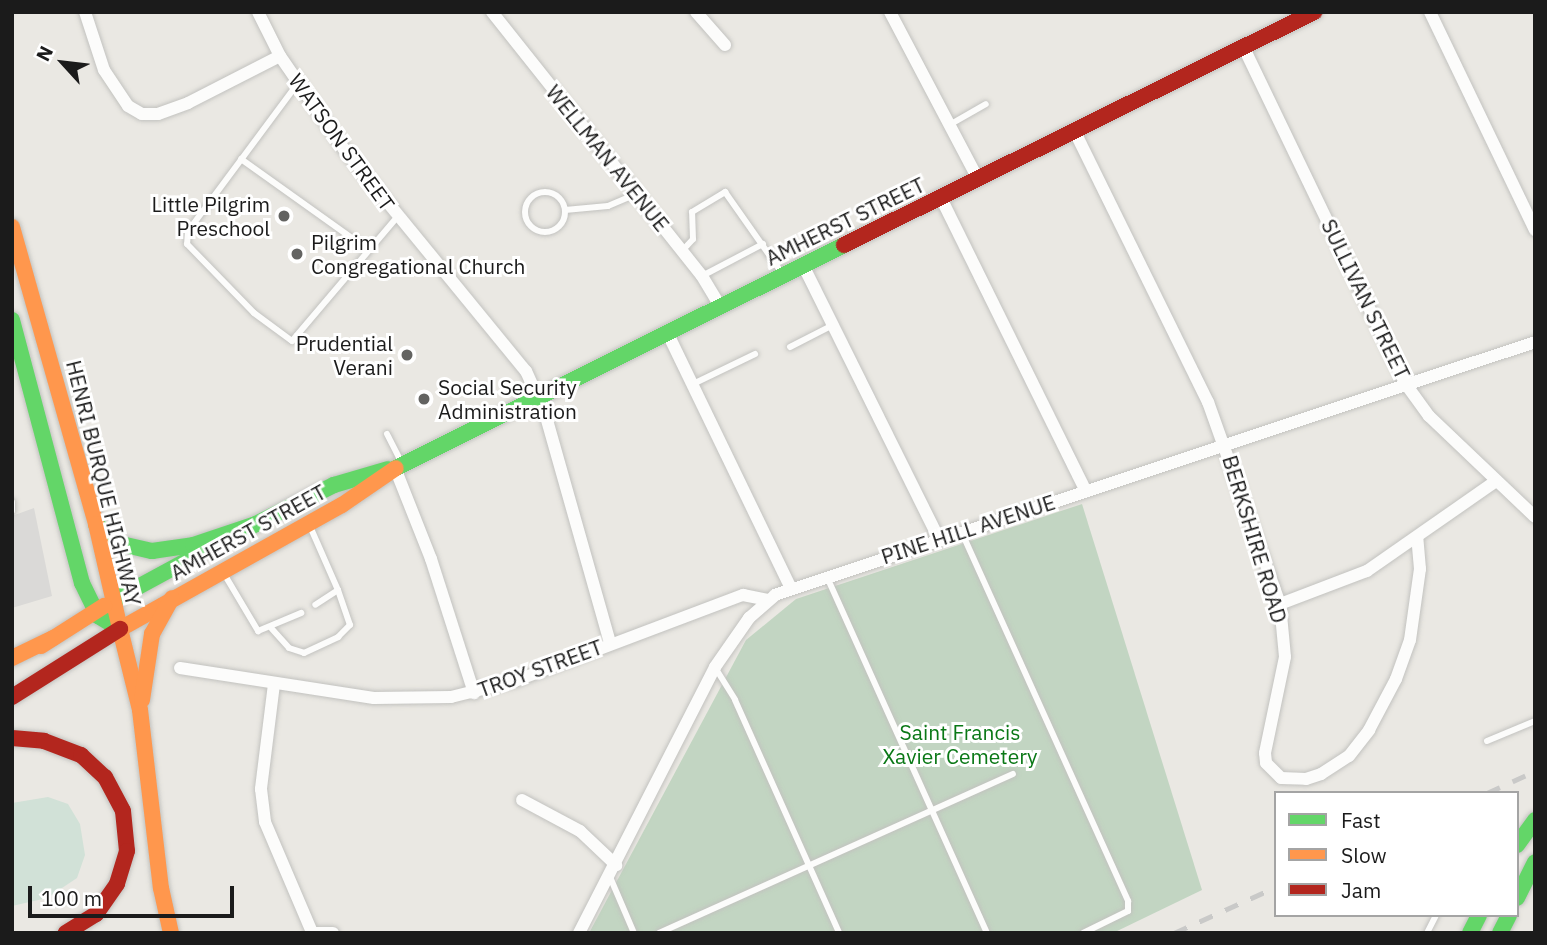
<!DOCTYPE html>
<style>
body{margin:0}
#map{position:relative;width:1547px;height:945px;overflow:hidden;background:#eae8e3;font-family:"IBM Plex Sans",sans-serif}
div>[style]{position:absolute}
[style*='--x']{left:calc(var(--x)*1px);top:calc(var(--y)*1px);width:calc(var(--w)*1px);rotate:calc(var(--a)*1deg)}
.wetland>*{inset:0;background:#d1e1d7}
.cemetery>*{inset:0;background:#c2d5c2}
.parking>*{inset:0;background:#dad9d7}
.roads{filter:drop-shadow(0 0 2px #c2c2bf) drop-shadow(0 0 2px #c2c2bf)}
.lane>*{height:6px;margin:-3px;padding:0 3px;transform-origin:3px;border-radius:3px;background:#fcfcfb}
.lane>.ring{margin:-3px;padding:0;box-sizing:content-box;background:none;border:6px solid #fcfcfb;border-radius:50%}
.street>*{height:12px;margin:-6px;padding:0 6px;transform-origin:6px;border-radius:6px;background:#fcfcfb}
.fast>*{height:16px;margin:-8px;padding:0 8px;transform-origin:8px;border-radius:8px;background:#63d668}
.slow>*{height:16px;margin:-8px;padding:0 8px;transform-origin:8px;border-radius:8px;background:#ff974d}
.jam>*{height:16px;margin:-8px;padding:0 8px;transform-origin:8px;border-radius:8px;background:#b3261e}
.rail>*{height:4.5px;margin-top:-2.25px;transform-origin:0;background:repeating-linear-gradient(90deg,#c9c9c8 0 14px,transparent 0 28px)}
.dots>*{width:19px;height:19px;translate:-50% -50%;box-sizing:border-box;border:4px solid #fff;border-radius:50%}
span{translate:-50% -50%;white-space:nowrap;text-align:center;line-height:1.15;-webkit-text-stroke:6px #fff;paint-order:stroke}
.street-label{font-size:21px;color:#1b1b1b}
.poi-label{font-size:21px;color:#1b1b1b}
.right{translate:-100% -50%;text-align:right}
.left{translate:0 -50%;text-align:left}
.park-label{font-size:21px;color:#0a7816}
.frame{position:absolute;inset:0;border:14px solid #1b1b1b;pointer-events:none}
.legend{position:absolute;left:1274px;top:791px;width:245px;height:126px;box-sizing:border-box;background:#fff;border:2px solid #a4a4a4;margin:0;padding:9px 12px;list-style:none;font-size:21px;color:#1b1b1b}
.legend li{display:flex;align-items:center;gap:14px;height:35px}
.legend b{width:35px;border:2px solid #a4a4a4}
.north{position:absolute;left:28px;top:28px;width:70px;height:70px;-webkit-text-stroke:5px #fff;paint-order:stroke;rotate:297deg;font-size:19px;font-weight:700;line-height:28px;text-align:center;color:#1b1b1b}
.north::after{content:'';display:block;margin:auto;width:24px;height:32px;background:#1b1b1b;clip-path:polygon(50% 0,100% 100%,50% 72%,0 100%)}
.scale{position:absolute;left:28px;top:886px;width:206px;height:32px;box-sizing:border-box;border:4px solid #1b1b1b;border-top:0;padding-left:9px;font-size:21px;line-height:24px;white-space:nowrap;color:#1b1b1b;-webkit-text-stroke:5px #fff;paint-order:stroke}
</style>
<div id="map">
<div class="wetland">
<div style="clip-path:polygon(48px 797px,68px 804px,80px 824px,85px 855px,77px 878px,47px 898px,12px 906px,12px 803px)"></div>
</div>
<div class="cemetery">
<div style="clip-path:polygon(1082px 504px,1202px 890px,1113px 933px,589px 933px,746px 640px,796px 599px)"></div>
</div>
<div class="parking">
<div style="clip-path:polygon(34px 508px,52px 596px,12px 608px,12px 516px)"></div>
</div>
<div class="roads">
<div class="lane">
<div style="--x:298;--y:83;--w:184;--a:126.6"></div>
<div style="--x:188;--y:231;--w:13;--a:94"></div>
<div style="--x:187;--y:244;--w:96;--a:45.8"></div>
<div style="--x:254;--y:313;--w:47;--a:36.4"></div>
<div style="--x:292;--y:341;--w:162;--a:-49.7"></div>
<div style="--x:951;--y:124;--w:40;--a:-29.7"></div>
<div style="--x:241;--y:159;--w:155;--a:35.5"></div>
<div class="ring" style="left:525px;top:192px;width:34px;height:34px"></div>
<div style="--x:565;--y:210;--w:43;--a:-5.3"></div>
<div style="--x:608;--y:206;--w:30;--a:-23"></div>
<div style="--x:682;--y:251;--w:16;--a:-47"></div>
<div style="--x:693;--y:239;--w:27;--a:-92"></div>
<div style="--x:692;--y:212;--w:39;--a:-31"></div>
<div style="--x:725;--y:192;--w:99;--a:54.9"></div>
<div style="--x:702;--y:276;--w:69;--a:-27.7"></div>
<div style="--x:790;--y:347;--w:48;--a:-27.1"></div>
<div style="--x:693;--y:384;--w:69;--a:-25.8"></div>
<div style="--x:387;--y:434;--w:33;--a:63"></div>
<div style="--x:12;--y:502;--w:9;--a:90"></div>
<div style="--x:309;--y:524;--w:72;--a:66.3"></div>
<div style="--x:338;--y:590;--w:27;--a:147"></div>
<div style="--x:962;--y:533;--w:404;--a:65.7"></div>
<div style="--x:1128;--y:901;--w:10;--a:90"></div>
<div style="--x:1128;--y:911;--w:50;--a:153.9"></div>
<div style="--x:223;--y:572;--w:69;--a:59.3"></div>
<div style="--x:258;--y:631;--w:47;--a:-22.7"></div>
<div style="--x:827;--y:577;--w:390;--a:65.8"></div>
<div style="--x:272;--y:629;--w:25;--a:48"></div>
<div style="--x:289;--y:648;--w:16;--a:18"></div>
<div style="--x:304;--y:653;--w:38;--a:-25"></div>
<div style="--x:338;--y:637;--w:17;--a:-45"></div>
<div style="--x:350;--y:625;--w:37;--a:-109"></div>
<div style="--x:716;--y:669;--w:36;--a:58"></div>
<div style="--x:735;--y:700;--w:255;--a:65.9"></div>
<div style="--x:1487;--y:741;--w:52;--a:-22.6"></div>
<div style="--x:610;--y:877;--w:61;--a:66.8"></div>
<div style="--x:659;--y:933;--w:388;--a:-24.2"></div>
<div style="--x:1427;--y:933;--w:20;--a:-63"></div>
</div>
<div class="street">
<div style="--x:85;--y:12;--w:61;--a:71.9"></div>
<div style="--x:104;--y:70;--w:43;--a:56.3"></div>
<div style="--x:128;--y:106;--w:16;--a:30"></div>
<div style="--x:142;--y:114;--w:16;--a:0"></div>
<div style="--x:158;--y:114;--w:32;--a:-20"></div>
<div style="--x:188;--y:103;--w:103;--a:-27.1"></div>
<div style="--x:258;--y:12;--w:49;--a:63.4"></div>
<div style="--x:280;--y:56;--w:113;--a:55.5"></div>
<div style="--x:344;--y:149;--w:287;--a:50.7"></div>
<div style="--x:526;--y:371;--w:46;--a:65.7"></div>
<div style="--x:545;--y:413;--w:238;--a:74.2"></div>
<div style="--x:492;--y:12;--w:337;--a:51.5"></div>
<div style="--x:702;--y:276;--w:35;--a:59"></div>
<div style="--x:696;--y:12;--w:44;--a:48.7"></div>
<div style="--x:890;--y:12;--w:189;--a:62.2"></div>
<div style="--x:1430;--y:12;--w:242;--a:64.3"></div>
<div style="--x:1244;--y:48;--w:372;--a:64.3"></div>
<div style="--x:1405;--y:383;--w:41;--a:54"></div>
<div style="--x:1429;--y:416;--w:146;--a:43.6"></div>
<div style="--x:1075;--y:132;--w:301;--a:63.8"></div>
<div style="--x:1208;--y:402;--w:214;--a:70.4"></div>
<div style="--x:1280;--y:604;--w:53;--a:84.6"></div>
<div style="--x:1285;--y:657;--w:98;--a:101.8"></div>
<div style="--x:1265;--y:753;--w:10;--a:84"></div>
<div style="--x:1266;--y:763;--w:21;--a:45"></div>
<div style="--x:1281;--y:778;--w:25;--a:2"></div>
<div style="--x:1306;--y:779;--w:16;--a:-18"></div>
<div style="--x:1321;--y:774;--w:33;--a:-33"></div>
<div style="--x:1349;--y:756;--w:33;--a:-52"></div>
<div style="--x:1369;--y:730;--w:58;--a:-62.1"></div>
<div style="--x:1396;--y:679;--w:41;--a:-70.3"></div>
<div style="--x:1410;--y:640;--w:72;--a:-82"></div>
<div style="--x:1420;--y:569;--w:32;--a:-95"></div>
<div style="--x:941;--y:198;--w:327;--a:63.7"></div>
<div style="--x:803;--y:265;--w:306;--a:63.6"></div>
<div style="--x:667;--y:332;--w:283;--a:64.2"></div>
<div style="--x:395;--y:468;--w:98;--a:68.4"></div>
<div style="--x:431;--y:559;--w:141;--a:72.2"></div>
<div style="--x:1280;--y:604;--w:93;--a:-20.8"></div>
<div style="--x:1367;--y:571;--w:157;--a:-34.9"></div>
<div style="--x:180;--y:668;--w:196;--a:8.8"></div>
<div style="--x:374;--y:698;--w:77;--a:-0.7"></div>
<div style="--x:451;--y:697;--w:66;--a:-14"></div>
<div style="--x:515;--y:681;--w:244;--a:-20.7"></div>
<div style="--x:743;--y:595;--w:25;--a:11"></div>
<div style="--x:274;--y:684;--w:106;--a:97.1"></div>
<div style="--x:261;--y:789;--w:33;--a:83"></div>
<div style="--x:265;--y:822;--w:120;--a:66.9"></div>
<div style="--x:522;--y:800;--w:66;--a:28.1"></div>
<div style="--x:580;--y:831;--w:50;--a:43.4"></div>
<div style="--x:311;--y:933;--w:22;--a:0"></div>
<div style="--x:579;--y:933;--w:299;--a:-62.9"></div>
<div style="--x:715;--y:667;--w:60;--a:-55.2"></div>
<div style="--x:749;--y:618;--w:35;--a:-41"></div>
<div style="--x:775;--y:595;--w:801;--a:-18.41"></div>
</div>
<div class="fast">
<div style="--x:12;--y:320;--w:272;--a:75.1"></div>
<div style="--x:82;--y:583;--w:37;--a:64"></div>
<div style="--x:98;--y:616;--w:26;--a:31"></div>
<div style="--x:396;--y:468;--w:500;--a:-26.46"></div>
<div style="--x:96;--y:524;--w:28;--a:42"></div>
<div style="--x:117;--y:543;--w:36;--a:13"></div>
<div style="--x:152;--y:551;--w:41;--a:-8.3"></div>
<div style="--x:193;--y:545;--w:66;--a:-18.4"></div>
<div style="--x:244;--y:530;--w:101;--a:-26.6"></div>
<div style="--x:334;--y:485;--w:56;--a:-16.5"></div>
<div style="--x:114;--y:600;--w:119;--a:-28.5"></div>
<div style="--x:1517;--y:845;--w:31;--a:-54"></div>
<div style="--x:1517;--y:898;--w:40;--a:-63.4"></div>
<div style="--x:1470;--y:933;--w:20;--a:-63"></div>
<div style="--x:1500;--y:933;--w:20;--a:-63"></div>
</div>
<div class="slow">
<div style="--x:12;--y:227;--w:309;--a:74.2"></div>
<div style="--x:96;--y:524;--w:108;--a:77.1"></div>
<div style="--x:120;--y:629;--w:254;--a:-29.2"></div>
<div style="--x:342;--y:505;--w:65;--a:-34.4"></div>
<div style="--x:120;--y:629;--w:83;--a:76.1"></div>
<div style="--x:140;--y:710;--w:179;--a:83.3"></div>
<div style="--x:161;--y:888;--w:46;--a:77.5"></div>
<div style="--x:41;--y:646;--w:75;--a:-32.4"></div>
<div style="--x:12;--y:658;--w:46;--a:-26"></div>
<div style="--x:142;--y:700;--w:67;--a:-81.4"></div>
<div style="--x:152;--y:634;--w:41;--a:-60.9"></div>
</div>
<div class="jam">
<div style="--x:844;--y:245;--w:525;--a:-26.37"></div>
<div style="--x:12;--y:697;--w:128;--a:-32.2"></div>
<div style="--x:12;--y:738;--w:32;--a:5"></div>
<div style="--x:44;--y:741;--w:40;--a:21"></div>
<div style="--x:81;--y:755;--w:33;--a:43"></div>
<div style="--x:105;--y:777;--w:38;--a:62"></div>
<div style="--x:123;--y:811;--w:40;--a:84.3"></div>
<div style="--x:127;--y:851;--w:34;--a:107"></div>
<div style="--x:117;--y:884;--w:37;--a:125"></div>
<div style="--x:96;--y:914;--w:36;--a:148"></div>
</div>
</div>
<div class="rail">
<div style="--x:1487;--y:793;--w:53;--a:-24.6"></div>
<div style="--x:1174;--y:933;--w:112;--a:-24.3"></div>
</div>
<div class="dots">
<div style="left:284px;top:216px;background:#636361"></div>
<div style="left:297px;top:254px;background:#636361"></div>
<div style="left:407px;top:355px;background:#636361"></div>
<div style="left:424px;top:399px;background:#636361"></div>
</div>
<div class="street-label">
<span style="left:342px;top:142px;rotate:54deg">WATSON STREET</span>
<span style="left:608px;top:158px;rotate:51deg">WELLMAN AVENUE</span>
<span style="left:845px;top:221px;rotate:-26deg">AMHERST STREET</span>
<span style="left:1366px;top:299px;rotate:64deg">SULLIVAN STREET</span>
<span style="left:104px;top:483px;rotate:76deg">HENRI BURQUE HIGHWAY</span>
<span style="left:968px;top:529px;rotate:-18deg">PINE HILL AVENUE</span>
<span style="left:248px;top:532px;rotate:-29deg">AMHERST STREET</span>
<span style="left:1255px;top:539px;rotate:73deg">BERKSHIRE ROAD</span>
<span style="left:540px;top:668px;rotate:-20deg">TROY STREET</span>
</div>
<div class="poi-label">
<span class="right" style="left:270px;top:216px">Little Pilgrim<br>Preschool</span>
<span class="left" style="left:311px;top:254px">Pilgrim<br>Congregational Church</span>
<span class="right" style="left:393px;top:355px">Prudential<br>Verani</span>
<span class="left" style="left:438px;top:399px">Social Security<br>Administration</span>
</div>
<div class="park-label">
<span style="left:960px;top:744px">Saint Francis<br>Xavier Cemetery</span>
</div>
<div class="frame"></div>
<ul class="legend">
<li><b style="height:9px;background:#63d668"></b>Fast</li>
<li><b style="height:9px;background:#ff974d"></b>Slow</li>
<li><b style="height:9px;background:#b3261e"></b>Jam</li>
</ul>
<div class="north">N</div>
<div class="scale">100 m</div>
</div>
